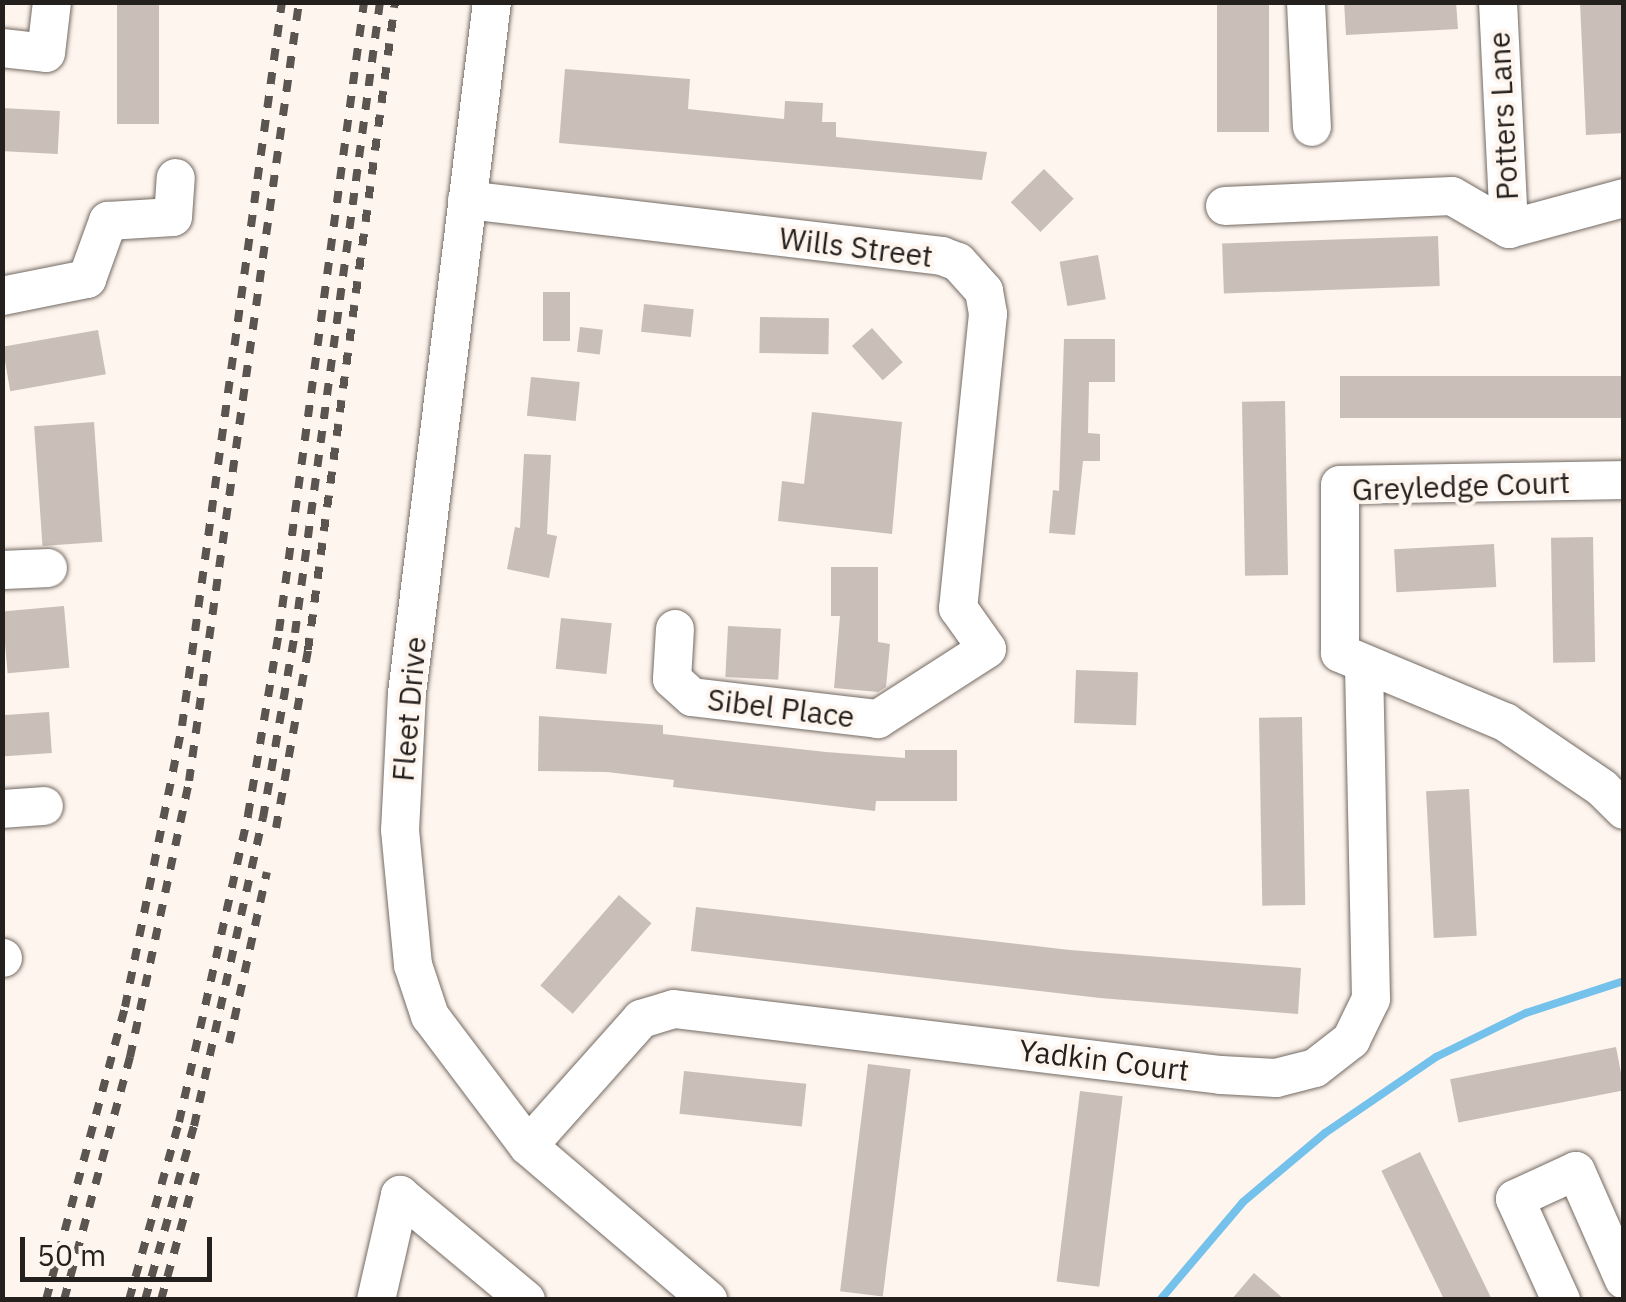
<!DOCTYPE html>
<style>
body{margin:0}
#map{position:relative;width:1626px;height:1302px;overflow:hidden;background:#fef5ee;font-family:"IBM Plex Sans",sans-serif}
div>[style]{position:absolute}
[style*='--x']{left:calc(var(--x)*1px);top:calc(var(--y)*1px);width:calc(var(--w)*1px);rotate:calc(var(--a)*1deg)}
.stream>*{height:8px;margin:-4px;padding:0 4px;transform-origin:4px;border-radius:4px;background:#74c2eb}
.building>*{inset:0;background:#cabfb8;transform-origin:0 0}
.roads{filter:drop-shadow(0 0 2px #736a63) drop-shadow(0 0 2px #736a63)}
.minor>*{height:38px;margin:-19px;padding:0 19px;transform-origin:19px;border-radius:19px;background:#fff}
.rail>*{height:8px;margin-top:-4px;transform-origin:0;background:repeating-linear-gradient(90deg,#5b5552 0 12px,transparent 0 24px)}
span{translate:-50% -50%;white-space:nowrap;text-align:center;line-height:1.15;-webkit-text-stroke:8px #fef5ee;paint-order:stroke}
.street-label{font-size:30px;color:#24201e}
.frame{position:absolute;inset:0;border:5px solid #24201e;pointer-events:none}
.scale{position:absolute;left:20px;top:1237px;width:192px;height:45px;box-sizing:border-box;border:5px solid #24201e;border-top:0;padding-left:12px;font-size:30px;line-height:35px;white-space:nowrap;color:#24201e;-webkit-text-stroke:8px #fef5ee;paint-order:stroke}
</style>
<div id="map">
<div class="stream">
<div style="--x:1160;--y:1300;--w:128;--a:-49.7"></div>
<div style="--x:1243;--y:1202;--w:107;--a:-40.1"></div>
<div style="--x:1325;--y:1133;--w:135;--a:-34.4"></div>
<div style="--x:1436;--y:1057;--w:100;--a:-26.1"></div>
<div style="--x:1526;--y:1013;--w:103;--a:-18.1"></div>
</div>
<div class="building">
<div style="left:117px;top:2px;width:42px;height:122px"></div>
<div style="left:1217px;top:2px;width:52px;height:130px"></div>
<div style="clip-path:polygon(1344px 2px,1456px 2px,1458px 29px,1346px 35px)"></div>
<div style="clip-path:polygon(1580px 2px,1624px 2px,1624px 133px,1586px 135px)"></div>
<div style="clip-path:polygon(565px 69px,690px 79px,688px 109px,784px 119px,785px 101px,823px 103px,822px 122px,836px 122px,836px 137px,987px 152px,982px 180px,559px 143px)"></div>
<div style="left:2px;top:108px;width:58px;height:43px;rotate:3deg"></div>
<div style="left:1044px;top:169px;width:42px;height:47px;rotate:45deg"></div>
<div style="left:1438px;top:236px;width:50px;height:216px;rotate:88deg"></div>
<div style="left:1098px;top:255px;width:45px;height:39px;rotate:80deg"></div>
<div style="left:543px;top:292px;width:27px;height:49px"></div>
<div style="left:644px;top:304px;width:50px;height:28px;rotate:6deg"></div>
<div style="left:760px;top:317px;width:69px;height:36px;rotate:1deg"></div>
<div style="left:580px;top:327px;width:23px;height:25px;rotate:7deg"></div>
<div style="left:872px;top:328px;width:46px;height:27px;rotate:48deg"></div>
<div style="left:98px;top:330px;width:45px;height:97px;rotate:80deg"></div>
<div style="clip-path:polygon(1064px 339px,1115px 339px,1115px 382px,1089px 382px,1088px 433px,1100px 434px,1100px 461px,1083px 461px,1075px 535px,1049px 533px,1053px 490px,1059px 491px)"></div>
<div style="left:1624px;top:376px;width:42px;height:284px;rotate:90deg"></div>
<div style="left:531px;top:377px;width:49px;height:39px;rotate:6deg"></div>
<div style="left:1285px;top:401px;width:174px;height:43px;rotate:89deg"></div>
<div style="clip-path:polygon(812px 412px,902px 422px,892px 534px,778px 521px,782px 481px,804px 484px)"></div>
<div style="left:94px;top:422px;width:120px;height:60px;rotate:86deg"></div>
<div style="clip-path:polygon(524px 454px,551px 455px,547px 534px,557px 536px,549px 578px,507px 569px,515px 527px,520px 528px)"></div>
<div style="left:1593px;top:537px;width:125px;height:42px;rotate:89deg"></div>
<div style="left:1494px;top:544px;width:43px;height:100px;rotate:87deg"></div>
<div style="clip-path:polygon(831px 567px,878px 567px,878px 642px,890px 644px,886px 687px,878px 692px,834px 688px,840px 616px,831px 616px)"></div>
<div style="left:64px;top:606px;width:62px;height:62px;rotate:85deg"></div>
<div style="left:561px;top:618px;width:51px;height:51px;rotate:6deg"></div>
<div style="left:728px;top:626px;width:53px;height:51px;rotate:3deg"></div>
<div style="left:1076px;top:670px;width:62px;height:53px;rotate:2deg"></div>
<div style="left:49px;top:712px;width:41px;height:47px;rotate:86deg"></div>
<div style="clip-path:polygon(539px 716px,663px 725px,663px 734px,826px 752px,905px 758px,905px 750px,957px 750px,957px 801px,876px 801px,875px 811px,673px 787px,674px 780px,607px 772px,538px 771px)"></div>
<div style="left:1302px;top:717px;width:188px;height:43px;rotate:89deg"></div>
<div style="left:1469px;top:789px;width:147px;height:43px;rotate:87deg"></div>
<div style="left:619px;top:895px;width:43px;height:120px;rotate:41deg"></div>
<div style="clip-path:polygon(696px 907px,1070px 950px,1301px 968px,1298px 1014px,1100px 998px,691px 951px)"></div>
<div style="left:1616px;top:1047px;width:44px;height:169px;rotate:79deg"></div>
<div style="left:868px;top:1064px;width:43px;height:229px;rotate:7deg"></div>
<div style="left:684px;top:1071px;width:123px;height:43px;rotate:6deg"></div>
<div style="left:1080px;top:1091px;width:43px;height:192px;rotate:7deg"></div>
<div style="left:1420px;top:1152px;width:164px;height:43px;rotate:64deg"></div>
<div style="clip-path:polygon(1254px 1273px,1285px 1300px,1231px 1300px)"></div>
</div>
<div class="roads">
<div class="minor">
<div style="--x:492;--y:2;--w:696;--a:97.01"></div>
<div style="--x:407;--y:693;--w:137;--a:92.9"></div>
<div style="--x:400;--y:830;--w:136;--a:84.5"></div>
<div style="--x:413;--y:965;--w:54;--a:71.6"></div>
<div style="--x:430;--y:1016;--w:163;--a:53"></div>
<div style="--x:528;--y:1146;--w:237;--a:40.5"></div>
<div style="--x:1306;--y:2;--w:125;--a:87.3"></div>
<div style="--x:1498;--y:2;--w:227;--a:87.2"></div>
<div style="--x:2;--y:48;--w:44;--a:6.5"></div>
<div style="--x:46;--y:53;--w:51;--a:-83.3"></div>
<div style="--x:467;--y:200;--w:478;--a:6.7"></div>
<div style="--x:942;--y:256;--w:17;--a:21"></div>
<div style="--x:958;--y:262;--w:39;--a:48"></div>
<div style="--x:984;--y:291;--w:23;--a:80"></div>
<div style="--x:988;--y:314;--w:296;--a:95.8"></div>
<div style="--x:958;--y:608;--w:50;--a:54.7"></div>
<div style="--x:987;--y:649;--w:130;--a:147.3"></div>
<div style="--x:878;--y:719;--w:187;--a:-173.3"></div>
<div style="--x:692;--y:697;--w:27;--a:-138"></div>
<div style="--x:672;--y:679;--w:50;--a:-86.6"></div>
<div style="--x:1225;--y:206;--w:227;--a:-2.5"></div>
<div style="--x:1452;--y:196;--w:66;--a:30.1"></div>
<div style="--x:1509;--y:229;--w:119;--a:-15.1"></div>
<div style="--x:2;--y:296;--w:87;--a:-11.3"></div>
<div style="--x:87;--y:279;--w:62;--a:-70.1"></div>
<div style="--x:108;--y:221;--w:65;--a:-3.5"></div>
<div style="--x:173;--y:217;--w:39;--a:-86"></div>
<div style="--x:1624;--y:480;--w:284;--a:179"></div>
<div style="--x:1340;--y:485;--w:168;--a:90"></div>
<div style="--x:1340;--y:653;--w:179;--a:22.7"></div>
<div style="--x:1505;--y:722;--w:117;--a:34.2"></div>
<div style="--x:1602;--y:788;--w:31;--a:45"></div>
<div style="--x:2;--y:570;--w:46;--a:-2.5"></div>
<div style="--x:2;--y:809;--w:42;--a:-4.1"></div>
<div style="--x:2;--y:958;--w:1;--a:0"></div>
<div style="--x:528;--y:1146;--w:170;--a:-48.3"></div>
<div style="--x:641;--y:1019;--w:34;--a:-17"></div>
<div style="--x:674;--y:1009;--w:551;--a:6.88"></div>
<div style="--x:1221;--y:1075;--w:55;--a:3.1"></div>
<div style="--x:1276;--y:1078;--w:40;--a:-14.4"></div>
<div style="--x:1315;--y:1068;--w:46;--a:-37.9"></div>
<div style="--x:1351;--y:1040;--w:46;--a:-64"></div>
<div style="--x:1371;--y:999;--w:334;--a:-91.2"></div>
<div style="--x:376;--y:1300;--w:108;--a:-77.1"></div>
<div style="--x:400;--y:1195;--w:164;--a:39.8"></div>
<div style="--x:1561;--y:1300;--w:111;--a:-114.5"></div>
<div style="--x:1515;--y:1199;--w:67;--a:-24.7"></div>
<div style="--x:1576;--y:1171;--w:119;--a:66.2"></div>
</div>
</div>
<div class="rail">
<div style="--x:276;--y:828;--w:181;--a:-79.8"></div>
<div style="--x:308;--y:650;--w:654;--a:-82.35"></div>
<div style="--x:229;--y:1043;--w:175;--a:-77.5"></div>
<div style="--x:46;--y:1300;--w:303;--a:-74.9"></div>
<div style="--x:125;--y:1007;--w:287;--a:-78.5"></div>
<div style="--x:182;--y:726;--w:731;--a:-82.14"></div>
<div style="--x:64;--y:1300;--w:252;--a:-74.8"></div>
<div style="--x:130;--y:1057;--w:282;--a:-77.9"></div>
<div style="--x:189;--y:781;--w:787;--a:-81.96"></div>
<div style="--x:129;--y:1300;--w:185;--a:-74.3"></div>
<div style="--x:179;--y:1122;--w:315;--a:-77.3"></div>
<div style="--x:248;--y:815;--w:187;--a:-80.4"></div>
<div style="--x:279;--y:631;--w:635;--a:-82.3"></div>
<div style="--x:145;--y:1300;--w:181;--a:-74.3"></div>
<div style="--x:194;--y:1126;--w:316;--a:-77.4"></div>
<div style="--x:263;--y:818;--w:188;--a:-80.2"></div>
<div style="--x:295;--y:633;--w:637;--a:-82.33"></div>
<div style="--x:161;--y:1300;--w:136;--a:-74.6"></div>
</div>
<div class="street-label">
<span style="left:1503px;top:116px;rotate:-93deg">Potters Lane</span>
<span style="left:856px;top:247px;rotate:7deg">Wills Street</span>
<span style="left:1461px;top:486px;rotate:-2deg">Greyledge Court</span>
<span style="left:781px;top:708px;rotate:7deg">Sibel Place</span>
<span style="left:409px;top:709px;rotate:-85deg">Fleet Drive</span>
<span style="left:1104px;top:1060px;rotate:7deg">Yadkin Court</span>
</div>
<div class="frame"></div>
<div class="scale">50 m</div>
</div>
